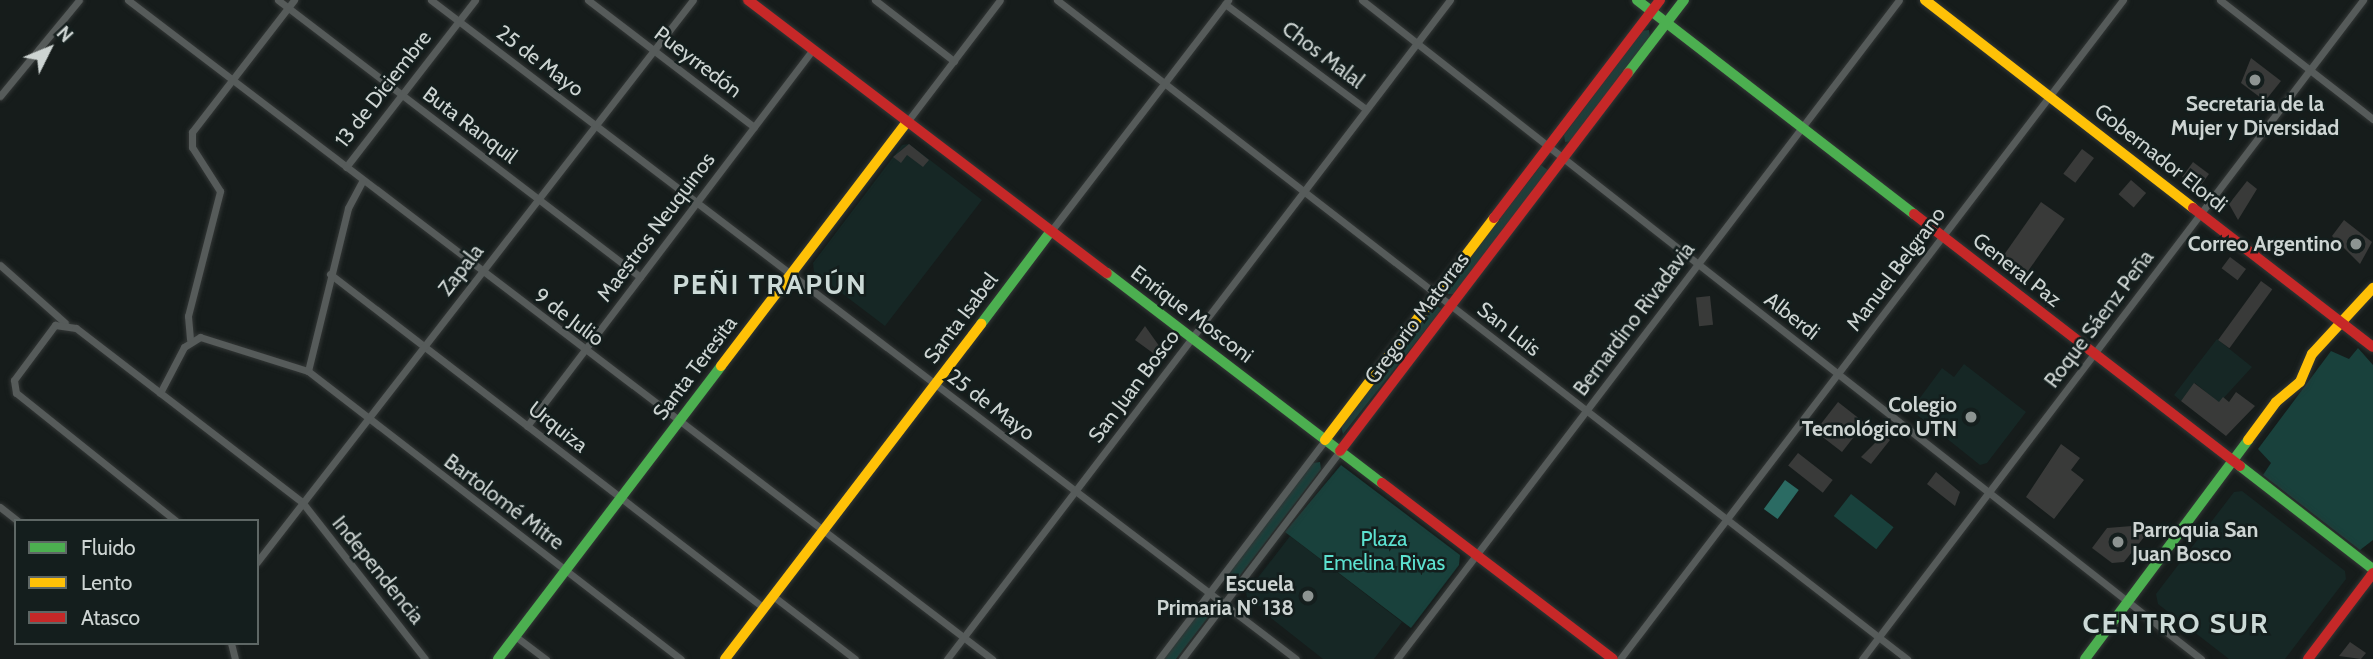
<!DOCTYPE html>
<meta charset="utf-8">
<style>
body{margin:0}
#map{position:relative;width:2373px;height:659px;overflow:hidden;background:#161c1b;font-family:Cabin,sans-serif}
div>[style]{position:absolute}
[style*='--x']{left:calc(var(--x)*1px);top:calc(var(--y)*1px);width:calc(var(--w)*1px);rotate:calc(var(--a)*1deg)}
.built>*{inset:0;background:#162725}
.green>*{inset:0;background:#19413c;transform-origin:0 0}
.water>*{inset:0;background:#2b6b63;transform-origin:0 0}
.building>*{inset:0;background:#393a39;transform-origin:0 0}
.roads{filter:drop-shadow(0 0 2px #333736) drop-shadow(0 0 2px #333736)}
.street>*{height:7px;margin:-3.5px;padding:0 3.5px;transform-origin:3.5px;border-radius:3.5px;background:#565b5a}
.fast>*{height:10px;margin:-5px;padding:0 5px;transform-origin:5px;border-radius:5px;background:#4caf50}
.slow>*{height:10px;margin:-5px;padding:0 5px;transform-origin:5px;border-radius:5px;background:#ffc107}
.jam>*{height:10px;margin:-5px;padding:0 5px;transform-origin:5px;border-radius:5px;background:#c62828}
.dots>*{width:19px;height:19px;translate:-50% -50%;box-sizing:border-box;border:4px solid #141e1d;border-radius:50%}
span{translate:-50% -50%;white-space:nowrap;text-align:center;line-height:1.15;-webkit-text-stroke:5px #141e1d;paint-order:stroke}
.street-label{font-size:21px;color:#cdd4d2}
.poi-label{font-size:21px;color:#cdd4d2;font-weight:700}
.right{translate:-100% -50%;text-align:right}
.left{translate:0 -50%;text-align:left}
.park-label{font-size:21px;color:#5ce1d0}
.district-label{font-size:28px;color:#ccdad7;font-weight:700;letter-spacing:2px}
.legend{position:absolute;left:14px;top:519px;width:245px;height:126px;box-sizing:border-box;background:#141e1d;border:2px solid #5e6765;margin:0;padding:9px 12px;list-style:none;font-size:21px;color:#cdd4d2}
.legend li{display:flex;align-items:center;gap:14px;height:35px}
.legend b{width:35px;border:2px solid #5e6765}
.north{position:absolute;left:14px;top:14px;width:70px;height:70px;-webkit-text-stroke:5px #141e1d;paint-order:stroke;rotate:47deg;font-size:19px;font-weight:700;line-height:28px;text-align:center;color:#cdd4d2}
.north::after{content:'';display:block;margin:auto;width:24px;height:32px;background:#cdd4d2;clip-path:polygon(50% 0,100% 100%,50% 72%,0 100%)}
</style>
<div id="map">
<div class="built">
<div style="clip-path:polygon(909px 144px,982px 200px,885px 326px,814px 272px,813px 263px,902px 145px)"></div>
<div style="clip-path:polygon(2217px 339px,2252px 367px,2219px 403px,2195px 383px,2181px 401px,2174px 395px)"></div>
<div style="clip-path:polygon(1964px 364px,2026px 412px,1987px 463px,1980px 465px,1911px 410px,1942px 368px,1954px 377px)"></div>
<div style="clip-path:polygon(2242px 491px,2345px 571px,2346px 579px,2285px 659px,2229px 659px,2158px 604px,2156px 594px,2234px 492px)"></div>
<div style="clip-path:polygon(1290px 536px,1402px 622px,1374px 659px,1323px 659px,1271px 618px,1270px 611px,1248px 601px,1246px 593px)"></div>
</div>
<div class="green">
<div style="clip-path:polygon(1649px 30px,1650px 38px,1572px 141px,1565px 142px,1564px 135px,1642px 31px)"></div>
<div style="clip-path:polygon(1541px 165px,1549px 171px,1454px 294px,1448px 294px,1447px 287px)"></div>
<div style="clip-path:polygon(1434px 305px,1442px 309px,1343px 434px,1341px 426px)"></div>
<div style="clip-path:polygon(2358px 348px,2373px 365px,2373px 540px,2360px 550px,2263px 475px,2271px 463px,2258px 449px,2331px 351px,2349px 359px)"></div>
<div style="clip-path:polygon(1320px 462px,1321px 469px,1235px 582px,1228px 583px,1227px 575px,1313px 463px)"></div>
<div style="clip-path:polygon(1341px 465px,1460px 555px,1459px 565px,1411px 628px,1285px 532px)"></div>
<div style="left:1851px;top:494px;width:54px;height:28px;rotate:38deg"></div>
<div style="clip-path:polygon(1201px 609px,1209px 609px,1209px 616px,1176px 659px,1164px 659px)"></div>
</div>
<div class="water">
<div style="left:1785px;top:480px;width:17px;height:36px;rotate:36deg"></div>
</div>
<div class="building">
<div style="clip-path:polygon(2251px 58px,2281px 81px,2265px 101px,2241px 83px)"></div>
<div style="clip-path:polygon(909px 144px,929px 160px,923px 167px,907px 155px,901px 163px,893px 157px)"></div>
<div style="left:2082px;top:149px;width:15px;height:31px;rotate:37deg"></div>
<div style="clip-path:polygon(2193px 162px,2209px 174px,2201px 185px,2182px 177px)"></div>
<div style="left:2131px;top:180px;width:20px;height:19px;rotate:41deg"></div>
<div style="clip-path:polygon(2247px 181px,2257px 189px,2238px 220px,2229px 204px)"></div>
<div style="left:2041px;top:202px;width:29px;height:71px;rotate:35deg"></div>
<div style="clip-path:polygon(2344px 220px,2372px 242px,2360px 264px,2332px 236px)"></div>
<div style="left:2230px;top:257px;width:20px;height:14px;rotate:37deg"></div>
<div style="left:2261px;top:281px;width:14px;height:73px;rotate:36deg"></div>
<div style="left:1710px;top:296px;width:29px;height:14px;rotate:84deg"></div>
<div style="clip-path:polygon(1145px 326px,1162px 350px,1157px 356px,1135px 340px)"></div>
<div style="clip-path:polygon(2194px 383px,2219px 402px,2223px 397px,2229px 402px,2236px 392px,2255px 406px,2226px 436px,2181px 401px)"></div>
<div style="left:1838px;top:402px;width:34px;height:37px;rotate:38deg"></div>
<div style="clip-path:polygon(1883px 435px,1890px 440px,1871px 464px,1861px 457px)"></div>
<div style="clip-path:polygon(2061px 444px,2080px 458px,2071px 470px,2084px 480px,2054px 519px,2026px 497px)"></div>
<div style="left:1798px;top:453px;width:44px;height:16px;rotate:38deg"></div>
<div style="clip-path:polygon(1936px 472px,1960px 492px,1955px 506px,1927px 484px)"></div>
<div style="clip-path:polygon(2132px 526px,2145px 536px,2124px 562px,2112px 563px,2092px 548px,2107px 528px)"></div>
<div style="clip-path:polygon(2350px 642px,2366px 653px,2361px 659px,2339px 656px)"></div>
</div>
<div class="roads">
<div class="street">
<div style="--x:128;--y:0;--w:1087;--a:37.33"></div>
<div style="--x:278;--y:0;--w:456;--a:37.4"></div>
<div style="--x:431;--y:0;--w:1087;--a:37.3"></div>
<div style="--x:588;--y:0;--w:209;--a:37.4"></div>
<div style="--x:875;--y:0;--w:100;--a:37.7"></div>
<div style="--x:1057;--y:0;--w:1076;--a:37.79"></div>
<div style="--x:1362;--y:0;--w:1067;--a:38.15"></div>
<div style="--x:2220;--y:0;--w:194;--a:37.9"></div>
<div style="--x:1225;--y:4;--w:176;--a:36.7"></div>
<div style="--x:0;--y:96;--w:124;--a:-50.5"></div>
<div style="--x:907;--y:122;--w:153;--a:-52.7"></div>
<div style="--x:346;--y:167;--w:211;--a:-52.3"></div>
<div style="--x:1051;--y:231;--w:291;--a:-52.5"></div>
<div style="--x:0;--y:265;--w:87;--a:41.7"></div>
<div style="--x:330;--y:274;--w:548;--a:37.58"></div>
<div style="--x:190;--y:339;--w:23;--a:-95"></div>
<div style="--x:188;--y:316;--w:129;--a:-75.6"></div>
<div style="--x:220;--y:191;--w:52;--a:-122.5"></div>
<div style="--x:192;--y:147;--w:15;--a:-90"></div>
<div style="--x:192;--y:132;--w:167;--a:-52.3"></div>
<div style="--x:308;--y:371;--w:471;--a:37.7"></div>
<div style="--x:308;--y:371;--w:168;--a:-76.2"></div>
<div style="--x:348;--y:208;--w:30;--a:-62"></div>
<div style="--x:160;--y:393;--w:52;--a:-62.4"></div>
<div style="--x:184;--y:347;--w:19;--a:-32"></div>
<div style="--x:200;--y:337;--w:113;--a:17.5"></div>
<div style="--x:527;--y:426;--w:473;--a:-52.8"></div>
<div style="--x:0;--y:507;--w:23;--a:38"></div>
<div style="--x:176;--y:521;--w:205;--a:-141.3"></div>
<div style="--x:16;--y:393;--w:13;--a:-99"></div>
<div style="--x:14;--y:380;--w:69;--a:-53.3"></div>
<div style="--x:55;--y:325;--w:21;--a:8"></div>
<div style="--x:76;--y:328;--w:285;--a:37.6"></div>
<div style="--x:302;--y:502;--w:199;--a:51.9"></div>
<div style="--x:257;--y:562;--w:711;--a:-52.2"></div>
<div style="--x:773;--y:596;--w:103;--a:37.5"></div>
<div style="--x:515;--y:636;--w:39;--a:37"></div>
<div style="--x:231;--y:643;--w:16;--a:76"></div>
<div style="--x:947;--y:659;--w:829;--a:-52.65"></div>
<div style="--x:1159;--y:659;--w:275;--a:-52.8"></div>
<div style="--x:1182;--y:659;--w:261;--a:-52.8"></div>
<div style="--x:1397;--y:659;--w:828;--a:-52.7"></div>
<div style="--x:1620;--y:659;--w:829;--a:-52.65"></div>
<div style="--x:1862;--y:659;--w:828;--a:-52.76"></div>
</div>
<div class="fast">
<div style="--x:1637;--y:0;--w:350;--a:37.7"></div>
<div style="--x:1628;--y:73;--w:92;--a:-52.5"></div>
<div style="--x:1107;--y:273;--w:346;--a:37.4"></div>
<div style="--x:981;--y:324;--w:116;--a:-53"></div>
<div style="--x:2240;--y:466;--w:168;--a:37.8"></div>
<div style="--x:498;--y:659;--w:368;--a:-52.7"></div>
<div style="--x:2085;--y:659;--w:273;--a:-53.3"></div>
</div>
<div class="slow">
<div style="--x:1925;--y:0;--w:339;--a:37.8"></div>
<div style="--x:721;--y:366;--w:307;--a:-52.7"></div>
<div style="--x:1325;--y:440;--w:279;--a:-52.7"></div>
<div style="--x:2248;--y:440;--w:47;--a:-53.6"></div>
<div style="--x:2276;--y:402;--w:31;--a:-40"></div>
<div style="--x:2300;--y:382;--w:30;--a:-67"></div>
<div style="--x:2312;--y:354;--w:90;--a:-47.3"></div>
<div style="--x:725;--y:659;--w:422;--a:-52.6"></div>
</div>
<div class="jam">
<div style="--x:748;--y:0;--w:451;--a:37.3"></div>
<div style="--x:2193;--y:208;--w:227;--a:37.7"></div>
<div style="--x:1914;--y:214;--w:412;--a:37.7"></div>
<div style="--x:1494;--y:218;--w:274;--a:-52.7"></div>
<div style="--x:1340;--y:451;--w:475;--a:-52.7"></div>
<div style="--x:1382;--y:483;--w:290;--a:37.3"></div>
<div style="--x:2308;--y:659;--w:108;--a:-52.9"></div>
</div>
</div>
<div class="dots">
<div style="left:2255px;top:80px;background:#8d9492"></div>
<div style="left:2356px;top:244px;background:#8d9492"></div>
<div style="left:1971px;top:417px;background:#8d9492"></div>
<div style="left:2118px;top:542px;background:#8d9492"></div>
<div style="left:1308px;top:596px;background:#8d9492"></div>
</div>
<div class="street-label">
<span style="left:1323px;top:55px;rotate:37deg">Chos Malal</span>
<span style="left:540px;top:61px;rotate:37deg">25 de Mayo</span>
<span style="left:698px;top:62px;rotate:37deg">Pueyrredón</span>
<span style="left:383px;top:89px;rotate:-52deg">13 de Diciembre</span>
<span style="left:470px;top:125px;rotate:37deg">Buta Ranquil</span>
<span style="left:2161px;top:158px;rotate:38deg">Gobernador Elordi</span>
<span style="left:656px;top:227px;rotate:-53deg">Maestros Neuquinos</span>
<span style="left:1896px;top:269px;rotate:-53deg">Manuel Belgrano</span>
<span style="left:461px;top:270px;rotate:-52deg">Zapala</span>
<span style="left:2017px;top:270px;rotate:38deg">General Paz</span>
<span style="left:1192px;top:314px;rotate:37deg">Enrique Mosconi</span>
<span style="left:1792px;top:316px;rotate:38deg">Alberdi</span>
<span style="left:569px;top:317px;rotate:37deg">9 de Julio</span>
<span style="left:961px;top:318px;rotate:-53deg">Santa Isabel</span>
<span style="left:1417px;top:318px;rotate:-53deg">Gregorio Matorras</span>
<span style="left:1634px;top:319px;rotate:-53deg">Bernardino Rivadavia</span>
<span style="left:2099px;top:319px;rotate:-53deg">Roque Sáenz Peña</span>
<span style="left:1509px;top:329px;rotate:38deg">San Luis</span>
<span style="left:695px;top:368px;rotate:-53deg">Santa Teresita</span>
<span style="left:1134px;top:386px;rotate:-53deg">San Juan Bosco</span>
<span style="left:991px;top:405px;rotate:37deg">25 de Mayo</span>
<span style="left:558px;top:427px;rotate:38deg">Urquiza</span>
<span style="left:504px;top:502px;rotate:37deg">Bartolomé Mitre</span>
<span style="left:378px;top:570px;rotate:51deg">Independencia</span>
</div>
<div class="poi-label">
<span style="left:2255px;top:116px">Secretaria de la<br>Mujer y Diversidad</span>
<span class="right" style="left:2342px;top:244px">Correo Argentino</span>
<span class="right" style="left:1957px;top:417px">Colegio<br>Tecnológico UTN</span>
<span class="left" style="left:2132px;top:542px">Parroquia San<br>Juan Bosco</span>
<span class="right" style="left:1294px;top:596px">Escuela<br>Primaria N° 138</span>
</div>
<div class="park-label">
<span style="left:1384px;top:551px">Plaza<br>Emelina Rivas</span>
</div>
<div class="district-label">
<span style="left:770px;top:284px">PEÑI TRAPÚN</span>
<span style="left:2176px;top:623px">CENTRO SUR</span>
</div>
<ul class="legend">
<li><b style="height:9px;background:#4caf50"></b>Fluido</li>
<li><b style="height:9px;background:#ffc107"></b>Lento</li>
<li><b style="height:9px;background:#c62828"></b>Atasco</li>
</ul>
<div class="north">N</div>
</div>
